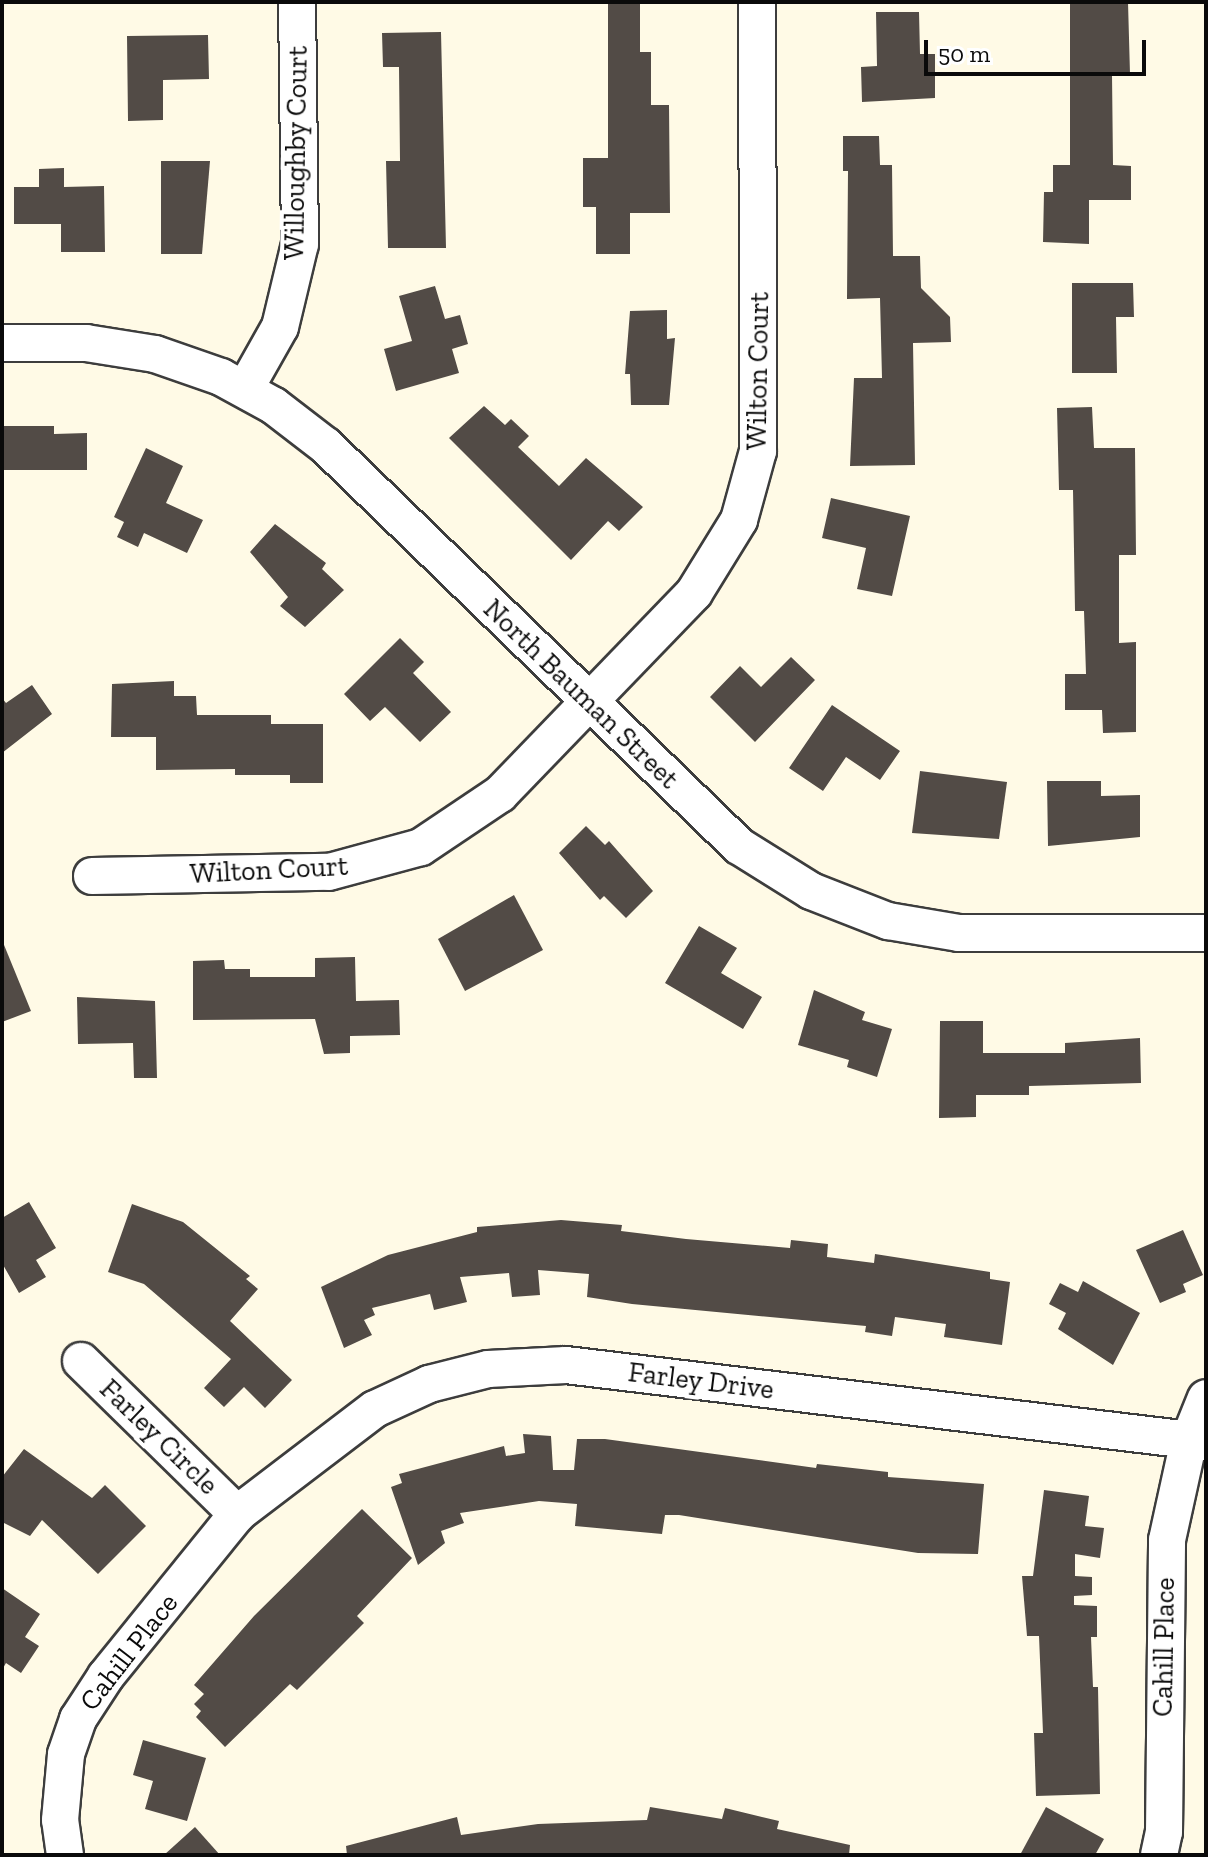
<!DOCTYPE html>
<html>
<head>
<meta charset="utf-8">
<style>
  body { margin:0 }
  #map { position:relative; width:1208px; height:1857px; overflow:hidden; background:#fffae6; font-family:"Zilla Slab",serif }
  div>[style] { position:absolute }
  .building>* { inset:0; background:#524b46 }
  .roads { filter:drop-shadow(2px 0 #3d3d3d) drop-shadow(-2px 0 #3d3d3d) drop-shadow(0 2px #3d3d3d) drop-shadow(0 -2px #3d3d3d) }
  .minor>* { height:36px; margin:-18px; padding:0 18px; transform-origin:18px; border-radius:18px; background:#fff }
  span { translate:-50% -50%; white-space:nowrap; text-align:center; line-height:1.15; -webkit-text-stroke:8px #fff; paint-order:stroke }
  .street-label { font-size:28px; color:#0a0a0a }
  .frame { position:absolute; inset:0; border:4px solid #0a0a0a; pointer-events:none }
  .scale { position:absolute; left:924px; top:40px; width:222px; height:36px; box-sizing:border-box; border:4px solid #0a0a0a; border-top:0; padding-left:10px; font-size:24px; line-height:28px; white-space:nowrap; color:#0a0a0a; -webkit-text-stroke:6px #fff; paint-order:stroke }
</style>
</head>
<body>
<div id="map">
  <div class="building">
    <div style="clip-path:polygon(608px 2px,640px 2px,640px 52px,651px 52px,651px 105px,669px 105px,670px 213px,630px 213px,630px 254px,596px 254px,596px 207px,583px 207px,583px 158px,608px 158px)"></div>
    <div style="clip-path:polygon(1070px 2px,1128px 2px,1130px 74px,1112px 74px,1113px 165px,1131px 166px,1131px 200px,1089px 200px,1089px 244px,1043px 242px,1044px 192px,1053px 192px,1053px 165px,1070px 165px)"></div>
    <div style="clip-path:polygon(876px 12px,919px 12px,920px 54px,935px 54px,935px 98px,862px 102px,861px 67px,877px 66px)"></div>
    <div style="clip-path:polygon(441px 32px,446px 248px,388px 248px,386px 161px,400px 161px,399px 67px,383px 67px,382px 33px)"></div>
    <div style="clip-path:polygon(208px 35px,209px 79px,163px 80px,163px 120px,128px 121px,127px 36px)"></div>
    <div style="clip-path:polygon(843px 136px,879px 136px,880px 165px,892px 165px,893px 256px,920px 256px,921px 288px,950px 317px,951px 342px,913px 343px,915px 465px,850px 466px,854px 378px,882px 378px,880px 298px,847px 299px,848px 171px,843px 171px)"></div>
    <div style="clip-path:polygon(161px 161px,210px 161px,202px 254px,161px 254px)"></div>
    <div style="clip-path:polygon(64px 168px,64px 187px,104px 186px,105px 252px,61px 252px,61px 224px,14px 224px,14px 187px,39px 187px,39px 169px)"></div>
    <div style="clip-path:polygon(1072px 283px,1133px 283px,1134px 317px,1116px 317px,1117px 373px,1072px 373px)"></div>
    <div style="clip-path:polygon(435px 286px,445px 319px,460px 315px,468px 344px,452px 349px,459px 373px,396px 391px,384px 349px,412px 341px,399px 296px)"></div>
    <div style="clip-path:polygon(667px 310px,667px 339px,675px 338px,669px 405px,631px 405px,630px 374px,625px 374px,630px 311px)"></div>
    <div style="clip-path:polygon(484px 406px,505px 425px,511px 419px,529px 436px,518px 447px,559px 486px,586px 458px,643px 507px,619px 531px,608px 521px,571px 560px,449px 438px)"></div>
    <div style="clip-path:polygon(1092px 407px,1094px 448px,1135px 448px,1136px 555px,1119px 555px,1119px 643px,1136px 642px,1136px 732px,1103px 733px,1102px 710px,1065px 710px,1065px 674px,1086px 674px,1084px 611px,1075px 611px,1073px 490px,1059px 490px,1057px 408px)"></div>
    <div style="clip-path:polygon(2px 426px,54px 426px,54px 434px,87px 433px,87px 470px,2px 470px)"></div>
    <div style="clip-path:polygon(146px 448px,183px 466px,166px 503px,203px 520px,187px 553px,144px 533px,138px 547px,117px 537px,124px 522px,114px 517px)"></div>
    <div style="clip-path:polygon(831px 498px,910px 516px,892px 596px,857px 589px,866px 548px,822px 538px)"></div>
    <div style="clip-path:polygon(275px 524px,326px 563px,322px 569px,344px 590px,305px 627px,280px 606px,288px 597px,250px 552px)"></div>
    <div style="clip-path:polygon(400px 638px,424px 662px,413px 673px,451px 712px,420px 742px,385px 707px,370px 721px,344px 694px)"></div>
    <div style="clip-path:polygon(791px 657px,815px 680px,755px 742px,710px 697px,740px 666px,761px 687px)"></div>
    <div style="clip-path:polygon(174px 681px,174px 696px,196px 696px,197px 715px,271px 715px,271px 724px,323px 724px,323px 783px,290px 783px,290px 775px,235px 775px,235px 769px,156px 770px,156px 737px,111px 737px,112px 684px)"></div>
    <div style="clip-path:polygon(32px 685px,52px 714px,2px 753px,2px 698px,6px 703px)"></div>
    <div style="clip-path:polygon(832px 705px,900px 751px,880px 780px,846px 757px,823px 791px,789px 768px)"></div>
    <div style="clip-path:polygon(920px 771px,1007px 782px,999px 839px,912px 833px)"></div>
    <div style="clip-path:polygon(1047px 781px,1101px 781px,1101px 796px,1140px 795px,1140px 837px,1048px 846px)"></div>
    <div style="clip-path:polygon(586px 826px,605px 845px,609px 841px,653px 891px,626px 918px,604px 896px,600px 900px,559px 853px)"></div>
    <div style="clip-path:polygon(514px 895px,543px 950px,465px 991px,438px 939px)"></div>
    <div style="clip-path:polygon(699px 926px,737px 948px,721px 973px,762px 997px,743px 1029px,665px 983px)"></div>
    <div style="clip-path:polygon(2px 940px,31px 1011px,2px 1022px)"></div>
    <div style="clip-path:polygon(355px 957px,356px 1001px,399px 1000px,400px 1035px,350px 1036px,350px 1053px,324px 1054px,315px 1019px,193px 1020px,193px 961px,224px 960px,225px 969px,250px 969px,250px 977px,315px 977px,315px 958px)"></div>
    <div style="clip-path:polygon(814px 990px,865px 1012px,862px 1020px,892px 1029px,877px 1077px,847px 1067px,849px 1060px,798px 1045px)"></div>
    <div style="clip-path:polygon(77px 997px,155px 1001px,157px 1078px,134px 1078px,133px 1043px,78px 1044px)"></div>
    <div style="clip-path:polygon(940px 1021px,983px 1021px,983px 1053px,1065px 1053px,1065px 1043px,1140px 1038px,1141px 1083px,1029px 1086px,1029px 1095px,976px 1095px,976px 1117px,939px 1118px)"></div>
    <div style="clip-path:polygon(29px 1202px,56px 1248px,36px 1260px,46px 1277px,19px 1293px,2px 1263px,2px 1218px)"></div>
    <div style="clip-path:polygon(132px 1204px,183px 1222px,250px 1276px,246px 1279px,258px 1289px,230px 1321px,292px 1380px,265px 1408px,244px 1387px,224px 1407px,204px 1388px,231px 1359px,144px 1284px,108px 1272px)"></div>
    <div style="clip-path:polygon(561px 1220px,622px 1225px,621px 1231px,686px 1239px,790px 1248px,791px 1240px,828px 1244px,827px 1257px,874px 1263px,875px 1254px,990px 1272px,990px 1279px,1010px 1282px,1002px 1345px,944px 1337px,946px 1324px,895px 1317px,892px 1336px,865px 1332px,866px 1326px,632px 1304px,587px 1297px,589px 1274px,538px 1270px,540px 1295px,512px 1297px,509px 1273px,460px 1277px,467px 1302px,434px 1310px,430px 1294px,372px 1308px,375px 1315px,364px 1320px,372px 1335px,344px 1348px,321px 1287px,388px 1255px,477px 1232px,477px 1227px)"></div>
    <div style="clip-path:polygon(1183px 1230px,1203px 1275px,1183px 1284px,1186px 1292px,1160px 1303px,1136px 1250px)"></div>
    <div style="clip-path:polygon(1083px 1281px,1140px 1313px,1113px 1365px,1058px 1329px,1066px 1313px,1049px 1304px,1060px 1283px,1078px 1292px)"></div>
    <div style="clip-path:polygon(523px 1434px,551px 1436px,553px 1470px,574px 1470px,577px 1439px,605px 1439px,816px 1468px,817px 1464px,888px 1472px,888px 1477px,984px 1484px,978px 1554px,918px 1553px,679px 1515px,665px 1515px,662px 1534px,575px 1526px,577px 1504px,539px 1501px,460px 1513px,464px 1523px,441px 1531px,445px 1543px,418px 1565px,391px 1487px,402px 1483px,399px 1474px,504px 1446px,506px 1456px,525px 1453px)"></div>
    <div style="clip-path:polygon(24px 1449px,92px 1498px,105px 1485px,146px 1526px,98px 1574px,42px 1520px,30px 1536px,2px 1522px,2px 1477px)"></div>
    <div style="clip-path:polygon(1044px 1490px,1089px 1496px,1085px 1526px,1104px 1528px,1100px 1558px,1075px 1554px,1075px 1576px,1092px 1577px,1092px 1595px,1074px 1596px,1074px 1605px,1097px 1606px,1097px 1637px,1091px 1637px,1093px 1687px,1098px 1687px,1100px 1794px,1036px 1796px,1034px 1733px,1043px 1733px,1039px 1636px,1027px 1636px,1022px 1576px,1033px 1576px)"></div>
    <div style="clip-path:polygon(362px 1509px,412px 1558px,357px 1616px,364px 1623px,297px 1690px,290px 1684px,225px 1747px,196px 1717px,201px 1711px,194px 1704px,204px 1694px,194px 1685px,254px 1616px)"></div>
    <div style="clip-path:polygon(2px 1588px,40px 1614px,25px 1637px,39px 1646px,21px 1673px,6px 1663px,2px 1670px)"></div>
    <div style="clip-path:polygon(143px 1740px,206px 1758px,187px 1821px,145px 1809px,153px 1781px,133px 1775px)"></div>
    <div style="clip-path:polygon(650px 1807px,722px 1819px,725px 1808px,779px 1821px,777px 1829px,850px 1845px,849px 1855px,347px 1855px,346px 1846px,457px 1817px,461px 1835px,538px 1824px,647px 1820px)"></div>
    <div style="clip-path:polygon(1046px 1807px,1104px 1839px,1095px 1855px,1020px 1855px)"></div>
    <div style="clip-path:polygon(195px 1827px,220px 1855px,164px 1855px)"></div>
  </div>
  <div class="roads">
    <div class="minor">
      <div style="left:2px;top:343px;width:84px"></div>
      <div style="left:86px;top:343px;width:70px;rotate:9.1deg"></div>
      <div style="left:155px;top:354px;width:70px;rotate:19.2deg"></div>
      <div style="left:221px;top:377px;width:60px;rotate:28.7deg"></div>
      <div style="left:274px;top:406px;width:66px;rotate:37.6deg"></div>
      <div style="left:326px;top:446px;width:575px;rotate:44.08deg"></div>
      <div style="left:739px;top:846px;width:85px;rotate:32deg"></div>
      <div style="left:811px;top:891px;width:83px;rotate:21.3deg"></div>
      <div style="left:888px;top:921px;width:72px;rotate:9.6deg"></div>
      <div style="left:959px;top:933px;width:247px"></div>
      <div style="left:245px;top:389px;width:71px;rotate:-60.6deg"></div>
      <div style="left:280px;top:327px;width:85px;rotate:-76.5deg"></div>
      <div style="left:300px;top:244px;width:242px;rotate:-90.7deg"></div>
      <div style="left:92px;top:876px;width:237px;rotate:-1deg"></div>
      <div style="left:329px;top:872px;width:95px;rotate:-15.2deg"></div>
      <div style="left:421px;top:847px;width:95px;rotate:-33.9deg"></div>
      <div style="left:500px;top:794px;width:279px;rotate:-46deg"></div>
      <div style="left:694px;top:593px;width:86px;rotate:-58.3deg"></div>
      <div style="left:739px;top:520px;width:72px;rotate:-74.6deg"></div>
      <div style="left:758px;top:451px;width:449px;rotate:-90.1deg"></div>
      <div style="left:81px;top:1361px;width:219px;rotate:44.4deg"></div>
      <div style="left:65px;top:1855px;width:35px;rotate:-98deg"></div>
      <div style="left:60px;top:1820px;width:66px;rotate:-84.8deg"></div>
      <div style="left:66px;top:1754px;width:37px;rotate:-71deg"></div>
      <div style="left:78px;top:1719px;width:51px;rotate:-56.9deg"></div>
      <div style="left:106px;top:1676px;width:208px;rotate:-51deg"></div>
      <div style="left:237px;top:1514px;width:173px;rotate:-37.3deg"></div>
      <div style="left:375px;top:1409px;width:60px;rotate:-24.8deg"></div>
      <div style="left:429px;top:1384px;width:61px;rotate:-14.3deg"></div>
      <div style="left:488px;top:1369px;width:78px;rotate:-2.9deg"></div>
      <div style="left:566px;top:1365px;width:645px;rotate:6.86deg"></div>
      <div style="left:1159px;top:1855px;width:24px;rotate:-78deg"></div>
      <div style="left:1164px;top:1832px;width:292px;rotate:-89.4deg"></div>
      <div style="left:1167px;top:1540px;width:102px;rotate:-77.6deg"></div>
      <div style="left:1189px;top:1440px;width:45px;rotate:-68deg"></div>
    </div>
  </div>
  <div class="street-label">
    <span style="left:296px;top:153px;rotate:-89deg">Willoughby Court</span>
    <span style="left:758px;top:371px;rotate:-89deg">Wilton Court</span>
    <span style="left:581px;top:694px;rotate:44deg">North Bauman Street</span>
    <span style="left:269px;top:870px;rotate:-3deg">Wilton Court</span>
    <span style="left:701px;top:1381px;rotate:7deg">Farley Drive</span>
    <span style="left:159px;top:1437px;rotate:44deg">Farley Circle</span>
    <span style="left:1164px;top:1647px;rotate:-89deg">Cahill Place</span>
    <span style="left:129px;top:1652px;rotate:-52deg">Cahill Place</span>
  </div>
  <div class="frame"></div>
  <div class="scale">50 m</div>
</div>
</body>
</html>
